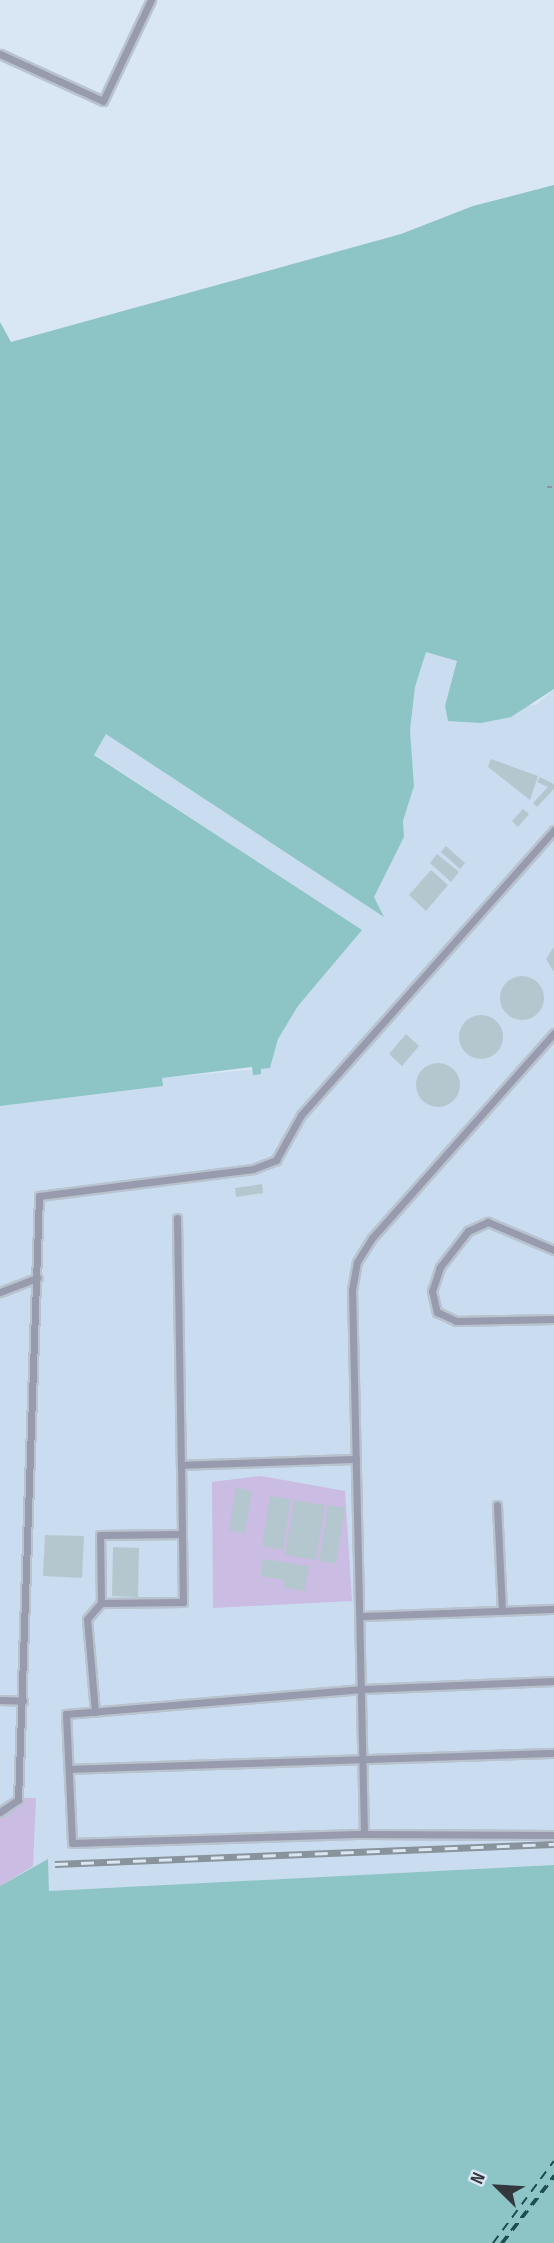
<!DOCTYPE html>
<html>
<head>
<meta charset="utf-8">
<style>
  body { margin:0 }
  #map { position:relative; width:554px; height:2243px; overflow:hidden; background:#d9e6f3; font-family:"Sofia Sans Condensed",sans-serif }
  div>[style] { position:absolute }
  .built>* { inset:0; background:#cadcef }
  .green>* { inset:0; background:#cabce2 }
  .water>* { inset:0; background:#8dc4c6 }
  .ferry>* { height:2px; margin-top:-1px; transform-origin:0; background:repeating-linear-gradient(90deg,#194b4d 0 9px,transparent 0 16px) }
  .building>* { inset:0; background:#b5c7ce }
  .round { border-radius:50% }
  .path>* { height:2.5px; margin-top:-1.25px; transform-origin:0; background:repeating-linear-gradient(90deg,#8c959f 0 5px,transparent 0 8.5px) }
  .roads { filter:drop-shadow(2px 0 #b8c3cf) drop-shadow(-2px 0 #b8c3cf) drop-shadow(0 2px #b8c3cf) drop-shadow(0 -2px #b8c3cf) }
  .service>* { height:7px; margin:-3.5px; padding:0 3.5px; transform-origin:3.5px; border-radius:3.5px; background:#979bad }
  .rail>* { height:7px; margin-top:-3.5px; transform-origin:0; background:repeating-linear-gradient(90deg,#d9e6f3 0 13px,#89939c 0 26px); box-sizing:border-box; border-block:2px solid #89939c }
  span { translate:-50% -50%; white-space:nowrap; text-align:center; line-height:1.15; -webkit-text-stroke:5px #d9e6f3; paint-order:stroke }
  .north { position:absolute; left:463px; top:2152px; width:70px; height:70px; -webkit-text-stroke:5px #d9e6f3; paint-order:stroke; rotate:294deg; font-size:19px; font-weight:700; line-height:28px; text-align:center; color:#33383d }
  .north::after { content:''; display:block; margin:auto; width:24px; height:32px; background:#33383d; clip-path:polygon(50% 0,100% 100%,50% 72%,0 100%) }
</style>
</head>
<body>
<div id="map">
  <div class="built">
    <div style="clip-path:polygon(426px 652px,458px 661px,445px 706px,536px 705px,554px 689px,554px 1865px,49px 1891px,48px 1859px,0 1886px,0 1106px,162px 1086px,161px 1078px,270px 1068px,278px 1039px,298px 1006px,361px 930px,94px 754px,107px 733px,383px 916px,373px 897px,404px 837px,403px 821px,414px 786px,410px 730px,415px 687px)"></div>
  </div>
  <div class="green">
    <div style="clip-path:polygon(261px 1476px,345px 1491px,352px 1601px,213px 1608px,212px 1482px)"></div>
    <div style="clip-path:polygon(24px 1798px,36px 1798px,33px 1866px,0 1886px,0 1819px)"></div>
  </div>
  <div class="water">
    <div style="clip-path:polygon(554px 185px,554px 689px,511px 717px,481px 723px,448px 721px,445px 706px,457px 661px,426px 652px,415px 687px,410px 730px,414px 786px,403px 821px,404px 837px,374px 897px,384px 917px,106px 734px,94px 755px,362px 930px,298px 1006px,278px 1039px,270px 1068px,261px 1069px,261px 1074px,253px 1075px,252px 1067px,162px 1078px,163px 1086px,0 1106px,0 322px,11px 342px,401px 234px,473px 206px)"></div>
    <div style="clip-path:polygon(48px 1859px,49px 1891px,554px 1865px,554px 2243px,0 2243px,0 1886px)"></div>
  </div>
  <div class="ferry">
    <div style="left:493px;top:2243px;width:102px;rotate:-53.4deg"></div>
    <div style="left:501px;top:2243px;width:86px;rotate:-52.1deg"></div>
    <div style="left:503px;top:2243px;width:83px;rotate:-51.9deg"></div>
  </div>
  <div class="building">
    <div style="clip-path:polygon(491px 759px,538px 776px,530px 800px,488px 767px)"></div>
    <div style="clip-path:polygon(540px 777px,554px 784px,554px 789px,537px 807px,533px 803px,548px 787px,537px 782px)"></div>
    <div style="clip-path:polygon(523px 809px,529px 814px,518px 827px,512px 821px)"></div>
    <div style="clip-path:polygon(446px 846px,465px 863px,460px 869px,441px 852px)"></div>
    <div style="clip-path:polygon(437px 854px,459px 872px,451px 882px,430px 863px)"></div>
    <div style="clip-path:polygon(431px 870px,448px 885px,426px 911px,409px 895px)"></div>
    <div style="clip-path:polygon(554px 947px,554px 972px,546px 959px)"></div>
    <div class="round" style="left:500px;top:976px;width:44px;height:44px"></div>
    <div class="round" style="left:459px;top:1015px;width:44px;height:44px"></div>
    <div style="clip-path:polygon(406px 1034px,419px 1046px,402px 1066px,389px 1054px)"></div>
    <div class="round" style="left:416px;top:1063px;width:44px;height:44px"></div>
    <div style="clip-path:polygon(262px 1184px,263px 1193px,236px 1197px,235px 1188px)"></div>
    <div style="clip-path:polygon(236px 1488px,252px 1491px,245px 1533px,229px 1531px)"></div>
    <div style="clip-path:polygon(270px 1496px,291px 1499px,283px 1550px,262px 1546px)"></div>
    <div style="clip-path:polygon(294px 1500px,325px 1505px,316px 1560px,285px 1555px)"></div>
    <div style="clip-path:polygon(328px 1505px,345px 1508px,336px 1563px,319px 1561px)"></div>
    <div style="clip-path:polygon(45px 1535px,84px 1536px,82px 1578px,43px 1576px)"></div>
    <div style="clip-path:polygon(113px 1547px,139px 1548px,138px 1597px,112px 1596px)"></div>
    <div style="clip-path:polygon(263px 1559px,309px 1566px,305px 1591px,283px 1587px,284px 1580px,260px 1576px)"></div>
  </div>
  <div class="path">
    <div style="left:547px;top:487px;width:7px"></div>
  </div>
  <div class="roads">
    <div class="service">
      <div style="left:0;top:54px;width:113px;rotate:24.5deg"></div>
      <div style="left:103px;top:101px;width:112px;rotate:-64.6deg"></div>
      <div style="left:177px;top:1218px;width:247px;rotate:89.1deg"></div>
      <div style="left:554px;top:1250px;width:72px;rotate:-157deg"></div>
      <div style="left:488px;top:1222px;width:22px;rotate:156deg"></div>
      <div style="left:468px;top:1231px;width:46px;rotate:127.9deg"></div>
      <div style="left:440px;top:1267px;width:25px;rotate:108deg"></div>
      <div style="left:432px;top:1291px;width:22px;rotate:77deg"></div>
      <div style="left:437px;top:1312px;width:21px;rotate:25deg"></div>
      <div style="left:456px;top:1321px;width:98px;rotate:-1.2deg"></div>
      <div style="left:0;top:1292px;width:40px;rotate:-21deg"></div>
      <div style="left:497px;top:1505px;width:106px;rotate:87.3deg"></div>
      <div style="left:182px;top:1534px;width:69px;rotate:-90.8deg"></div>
      <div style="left:181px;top:1465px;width:175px;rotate:-2deg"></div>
      <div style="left:361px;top:1616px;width:193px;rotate:-2.1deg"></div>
      <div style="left:554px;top:1681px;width:191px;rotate:177.6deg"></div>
      <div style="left:363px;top:1689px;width:298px;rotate:175.2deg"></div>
      <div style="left:66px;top:1714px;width:129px;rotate:87.3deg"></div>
      <div style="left:72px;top:1843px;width:292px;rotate:-1.8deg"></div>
      <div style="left:364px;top:1834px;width:190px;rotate:0.3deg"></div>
      <div style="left:0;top:1700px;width:23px;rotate:2deg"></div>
      <div style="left:95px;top:1712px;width:93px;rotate:-94.9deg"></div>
      <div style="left:87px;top:1619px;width:21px;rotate:-49deg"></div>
      <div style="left:101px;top:1603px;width:68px;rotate:-90.8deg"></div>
      <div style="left:100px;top:1535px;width:82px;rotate:-0.7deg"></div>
      <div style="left:182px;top:1534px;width:68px;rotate:89.2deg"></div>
      <div style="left:183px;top:1602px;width:82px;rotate:179.3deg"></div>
      <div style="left:70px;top:1769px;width:484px;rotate:-1.9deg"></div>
      <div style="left:0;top:1812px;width:22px;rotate:-34deg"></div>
      <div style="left:18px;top:1800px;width:604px;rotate:-88.01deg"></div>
      <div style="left:39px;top:1196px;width:216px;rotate:-7.2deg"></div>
      <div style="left:253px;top:1169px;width:25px;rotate:-21deg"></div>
      <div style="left:276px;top:1160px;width:51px;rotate:-60.9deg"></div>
      <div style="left:301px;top:1115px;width:381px;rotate:-48.4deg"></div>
      <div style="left:364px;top:1834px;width:544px;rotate:-91.26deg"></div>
      <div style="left:352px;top:1290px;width:28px;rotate:-80deg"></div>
      <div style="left:357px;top:1262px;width:28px;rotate:-58deg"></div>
      <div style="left:372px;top:1238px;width:274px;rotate:-48.4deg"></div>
    </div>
  </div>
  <div class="rail">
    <div style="left:55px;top:1864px;width:499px;rotate:-2.3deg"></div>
  </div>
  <div class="north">N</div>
</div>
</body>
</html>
